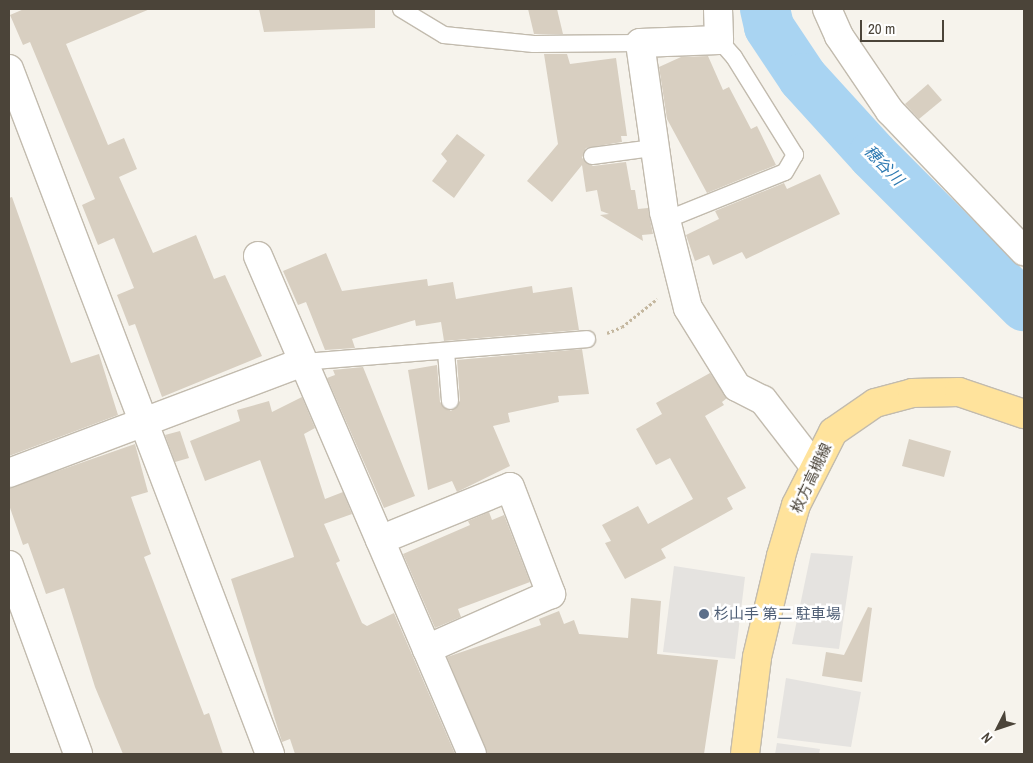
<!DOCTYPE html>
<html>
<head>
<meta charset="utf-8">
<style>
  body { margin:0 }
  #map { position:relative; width:1033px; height:763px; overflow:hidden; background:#f6f3ec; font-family:"Archivo Narrow","Noto Sans JP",sans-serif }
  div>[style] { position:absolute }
  .parking>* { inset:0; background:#e5e3e0 }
  .river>* { height:50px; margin:-25px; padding:0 25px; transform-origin:25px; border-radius:25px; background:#a9d4f2 }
  .building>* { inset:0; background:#d8cfc1 }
  .path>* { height:3px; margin-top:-1.5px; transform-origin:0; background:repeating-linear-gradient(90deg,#c4b79f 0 2.5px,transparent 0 5px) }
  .roads { filter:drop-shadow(1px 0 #c2bbae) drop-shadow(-1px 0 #c2bbae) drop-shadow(0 1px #c2bbae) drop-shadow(0 -1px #c2bbae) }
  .lane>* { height:16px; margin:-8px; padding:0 8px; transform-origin:8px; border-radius:8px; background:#fff }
  .street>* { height:28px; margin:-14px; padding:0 14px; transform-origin:14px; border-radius:14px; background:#fff }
  .primary>* { height:28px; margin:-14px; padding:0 14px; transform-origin:14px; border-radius:14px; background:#ffe39c }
  .dots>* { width:14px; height:14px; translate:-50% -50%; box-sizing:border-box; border:2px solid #fff; border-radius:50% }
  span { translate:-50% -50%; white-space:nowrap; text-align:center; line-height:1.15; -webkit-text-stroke:5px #fff; paint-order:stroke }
  .street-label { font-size:15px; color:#4b4439 }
  .service-label { font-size:15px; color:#4e5e75 }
  .left { translate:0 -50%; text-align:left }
  .water-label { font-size:16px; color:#2e7ab2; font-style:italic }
  .frame { position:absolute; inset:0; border:10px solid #4b4439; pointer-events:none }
  .north { position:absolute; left:973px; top:703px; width:50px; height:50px; -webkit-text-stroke:4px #fff; paint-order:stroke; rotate:229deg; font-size:14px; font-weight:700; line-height:20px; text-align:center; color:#4b4439 }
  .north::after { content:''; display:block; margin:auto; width:18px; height:22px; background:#4b4439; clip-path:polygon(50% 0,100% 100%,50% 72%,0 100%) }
  .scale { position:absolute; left:860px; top:20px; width:84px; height:22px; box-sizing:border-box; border:2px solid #4b4439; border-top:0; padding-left:6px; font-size:15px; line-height:18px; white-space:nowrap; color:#4b4439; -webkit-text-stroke:4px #fff; paint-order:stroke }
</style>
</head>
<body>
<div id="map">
  <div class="parking">
    <div style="clip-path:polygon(811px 553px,853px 556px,839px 649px,792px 644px)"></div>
    <div style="clip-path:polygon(674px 566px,745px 577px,735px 659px,663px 652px)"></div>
    <div style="clip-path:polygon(786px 678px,861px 692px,851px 747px,777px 738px)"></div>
    <div style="clip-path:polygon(777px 743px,820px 749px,819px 754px,775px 754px)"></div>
  </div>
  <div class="river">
    <div style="left:765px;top:9px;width:18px;rotate:77deg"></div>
    <div style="left:769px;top:27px;width:61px;rotate:56.3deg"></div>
    <div style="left:803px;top:78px;width:104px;rotate:47.7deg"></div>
    <div style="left:873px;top:155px;width:214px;rotate:45deg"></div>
  </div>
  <div class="building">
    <div style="clip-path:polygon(24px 9px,150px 9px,66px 44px,108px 145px,124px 138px,137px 169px,119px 177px,153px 253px,196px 235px,214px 279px,225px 275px,262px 356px,162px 397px,135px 324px,129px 326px,117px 295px,134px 288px,114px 238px,98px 245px,82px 205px,95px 199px,30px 42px,23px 45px,10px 15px)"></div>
    <div style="clip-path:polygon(259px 9px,375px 9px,375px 28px,264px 32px)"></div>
    <div style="clip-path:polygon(528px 9px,557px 9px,563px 34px,534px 34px)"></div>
    <div style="clip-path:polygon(544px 54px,567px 54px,570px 64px,616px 58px,627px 136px,621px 136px,622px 142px,586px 148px,582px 158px,593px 166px,626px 162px,631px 190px,635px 190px,638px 209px,648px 208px,653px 234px,642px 235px,643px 241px,600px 215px,609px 214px,601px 211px,597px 190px,586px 192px,582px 165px,552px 202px,527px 181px,558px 144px)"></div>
    <div style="clip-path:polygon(708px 56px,723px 90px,729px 87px,751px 129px,757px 126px,776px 165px,707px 193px,667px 119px,659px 67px,681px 57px)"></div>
    <div style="clip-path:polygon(928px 84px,942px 100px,919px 119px,905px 104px)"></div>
    <div style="clip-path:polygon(457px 134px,485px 155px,454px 198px,432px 181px,447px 161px,441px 154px)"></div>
    <div style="clip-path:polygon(820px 174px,840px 214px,746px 259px,742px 252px,713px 265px,709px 255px,695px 261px,686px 235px,719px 219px,715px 211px,784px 183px,787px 189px)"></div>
    <div style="clip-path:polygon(12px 197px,71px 363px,99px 354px,118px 415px,9px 456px,9px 198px)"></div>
    <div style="clip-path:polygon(326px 253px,342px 291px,427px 279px,428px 286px,453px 282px,456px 299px,532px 286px,533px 293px,572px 287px,579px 330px,444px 341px,441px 322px,416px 326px,415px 320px,352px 339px,355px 348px,325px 350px,306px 302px,298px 305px,283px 271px)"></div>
    <div style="clip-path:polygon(582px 349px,589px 394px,558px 396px,559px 402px,508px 413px,510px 422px,493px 426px,510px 466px,457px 492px,452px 481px,428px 490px,408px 370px,437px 365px,440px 402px,451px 411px,460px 401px,457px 360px)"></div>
    <div style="clip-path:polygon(363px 367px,415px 496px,384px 508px,327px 378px,335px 375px,333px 370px)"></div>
    <div style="clip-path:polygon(710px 373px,727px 398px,722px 402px,724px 405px,705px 416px,746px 488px,727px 498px,733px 509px,661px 549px,666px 558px,625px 579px,605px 543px,611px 541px,602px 525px,638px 506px,648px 524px,693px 499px,670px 458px,656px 465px,636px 429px,662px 414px,656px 403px)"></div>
    <div style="clip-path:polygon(302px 397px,315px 428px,304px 434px,325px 499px,343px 492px,352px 514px,324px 524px,340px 561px,336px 563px,362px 623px,367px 626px,394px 613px,455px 754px,295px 754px,290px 739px,282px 742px,231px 579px,294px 557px,293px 553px,260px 460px,205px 481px,190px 441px,240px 421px,237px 410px,269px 401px,272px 412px)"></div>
    <div style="clip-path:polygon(180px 431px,189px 458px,175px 462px,165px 435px)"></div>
    <div style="clip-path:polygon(909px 439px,951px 451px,944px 477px,902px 466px)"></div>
    <div style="clip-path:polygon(135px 444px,148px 492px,131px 497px,151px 554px,144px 557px,204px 715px,209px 713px,223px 754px,123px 754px,95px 687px,64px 588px,46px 594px,28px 543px,23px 545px,9px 505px,9px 488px)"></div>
    <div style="clip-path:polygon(489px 512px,492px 520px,504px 515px,530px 582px,458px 609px,461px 617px,435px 628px,403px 554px,470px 525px,468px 521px)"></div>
    <div style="clip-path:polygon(631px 598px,661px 601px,657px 654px,718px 660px,704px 754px,487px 754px,447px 657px,541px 625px,539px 619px,559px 611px,564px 624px,574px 620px,579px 634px,628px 638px)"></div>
    <div style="clip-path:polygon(868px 607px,872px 608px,862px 682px,822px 676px,826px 652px,844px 655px)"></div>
  </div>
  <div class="path">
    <div style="left:607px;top:333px;width:16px;rotate:-22deg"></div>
    <div style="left:622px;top:327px;width:45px;rotate:-38.7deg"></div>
  </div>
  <div class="roads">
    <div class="lane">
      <div style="left:401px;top:9px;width:50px;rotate:31.2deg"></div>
      <div style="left:444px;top:35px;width:90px;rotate:5.7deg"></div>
      <div style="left:534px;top:44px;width:106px;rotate:-0.5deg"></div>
      <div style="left:592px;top:156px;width:62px;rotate:-7.5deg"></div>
      <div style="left:666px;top:220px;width:128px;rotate:-22deg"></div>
      <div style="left:785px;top:172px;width:20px;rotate:-60deg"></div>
      <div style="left:795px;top:155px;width:115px;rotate:-121.9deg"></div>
      <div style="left:734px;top:57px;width:23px;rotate:-131deg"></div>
      <div style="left:446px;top:352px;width:49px;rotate:85.3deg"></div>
      <div style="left:303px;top:362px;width:285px;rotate:-4.6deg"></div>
    </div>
    <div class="street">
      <div style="left:718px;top:9px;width:31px;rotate:88deg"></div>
      <div style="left:719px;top:40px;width:79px;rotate:177.8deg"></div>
      <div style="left:640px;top:43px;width:171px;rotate:81.9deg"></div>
      <div style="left:664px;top:212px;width:99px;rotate:76deg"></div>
      <div style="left:688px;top:308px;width:93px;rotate:58.2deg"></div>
      <div style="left:737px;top:387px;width:29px;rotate:27deg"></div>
      <div style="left:763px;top:400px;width:83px;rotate:52.3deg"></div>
      <div style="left:827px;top:9px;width:30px;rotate:66deg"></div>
      <div style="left:839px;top:36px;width:91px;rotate:55.8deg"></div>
      <div style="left:890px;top:111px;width:194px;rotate:46.3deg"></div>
      <div style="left:9px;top:69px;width:733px;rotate:69.14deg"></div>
      <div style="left:258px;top:256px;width:542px;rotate:66.75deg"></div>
      <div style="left:9px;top:473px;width:314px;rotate:-20.7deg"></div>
      <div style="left:380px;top:540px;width:140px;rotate:-22.2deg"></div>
      <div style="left:510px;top:487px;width:115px;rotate:69deg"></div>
      <div style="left:551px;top:594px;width:136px;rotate:156.1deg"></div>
      <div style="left:9px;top:565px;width:201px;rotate:69.9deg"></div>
    </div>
    <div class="primary">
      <div style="left:745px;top:754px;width:98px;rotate:-82.9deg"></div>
      <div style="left:757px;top:657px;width:104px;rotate:-76.6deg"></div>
      <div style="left:781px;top:556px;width:53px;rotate:-73.6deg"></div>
      <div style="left:796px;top:505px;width:82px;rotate:-63.1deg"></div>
      <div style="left:833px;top:432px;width:51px;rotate:-34.6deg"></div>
      <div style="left:875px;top:403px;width:38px;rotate:-15deg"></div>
      <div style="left:912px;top:393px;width:47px;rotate:-1.2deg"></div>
      <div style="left:959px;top:392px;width:69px;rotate:18.7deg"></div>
    </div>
  </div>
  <div class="dots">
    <div style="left:704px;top:614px;background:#5c6f8a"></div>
  </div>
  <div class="street-label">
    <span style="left:811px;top:478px;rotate:-65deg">枚方高槻線</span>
  </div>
  <div class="service-label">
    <span class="left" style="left:714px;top:614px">杉山手 第二 駐車場</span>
  </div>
  <div class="water-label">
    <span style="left:884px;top:165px;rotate:46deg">穂谷川</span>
  </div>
  <div class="frame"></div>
  <div class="north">N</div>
  <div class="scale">20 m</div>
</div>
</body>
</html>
